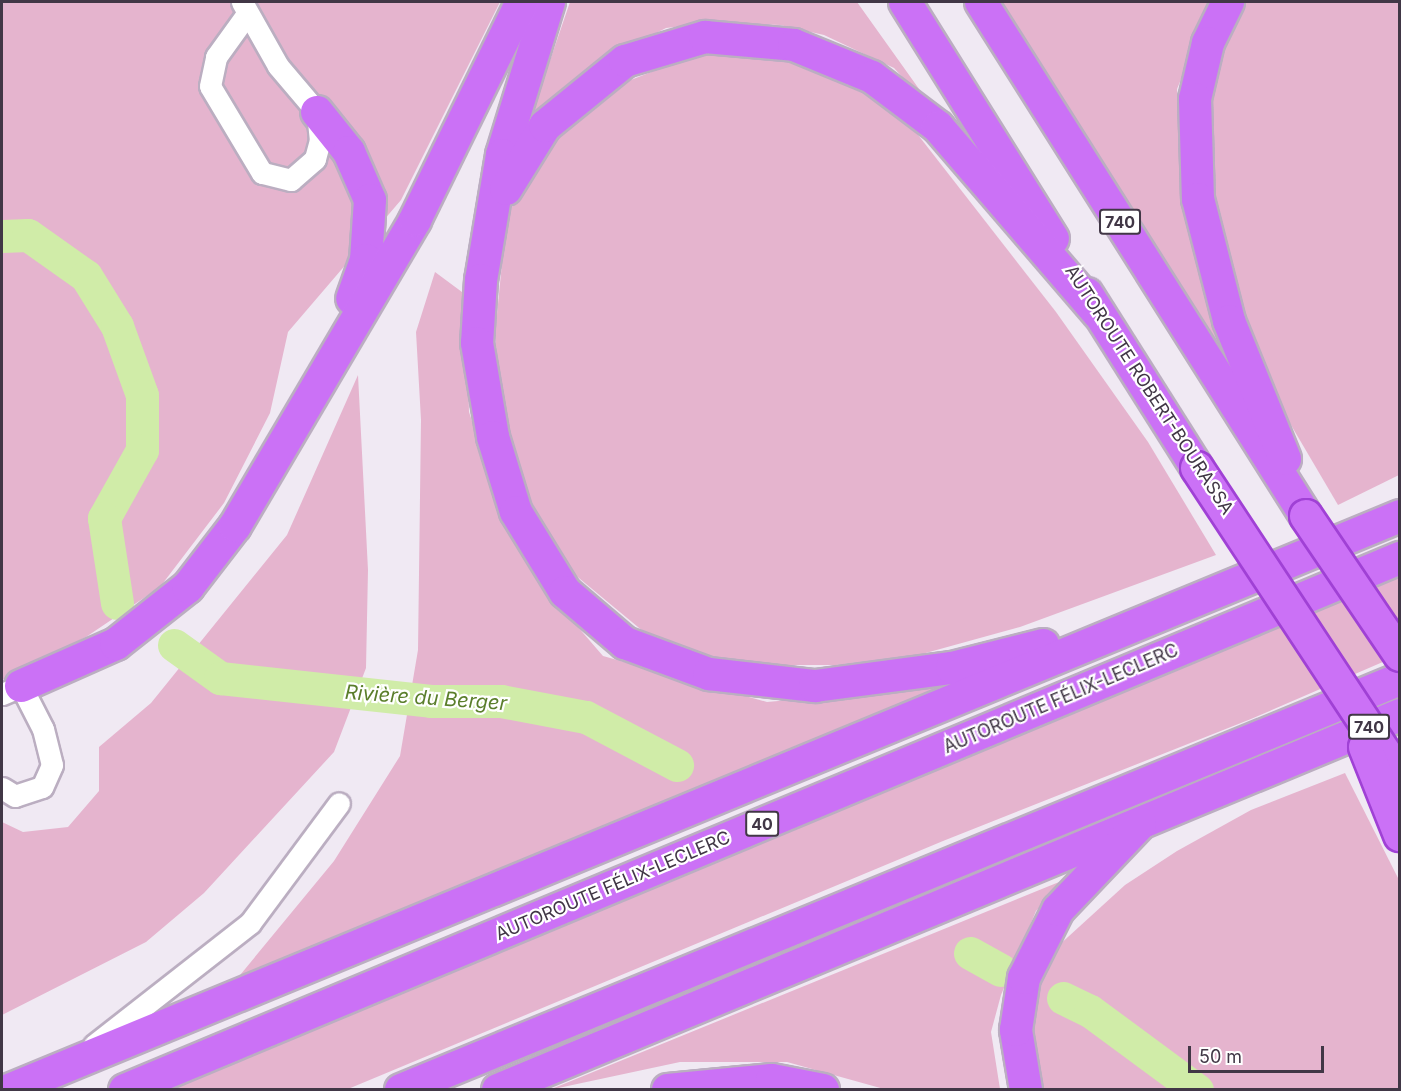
<!DOCTYPE html>
<html>
<head>
<meta charset="utf-8">
<style>
  body { margin:0 }
  #map { position:relative; width:1401px; height:1091px; overflow:hidden; background:#f0e9f3; font-family:Inter,sans-serif }
  div>[style] { position:absolute }
  .green>* { inset:0; background:#e5b4ce }
  .river>* { height:33px; margin:-16.5px; padding:0 16.5px; transform-origin:16.5px; border-radius:16.5px; background:#d0eca8 }
  .roads { filter:drop-shadow(2px 0 #bbaec1) drop-shadow(-2px 0 #bbaec1) drop-shadow(0 2px #bbaec1) drop-shadow(0 -2px #bbaec1) }
  .minor>* { height:21px; margin:-10.5px; padding:0 10.5px; transform-origin:10.5px; border-radius:10.5px; background:#fff }
  .highway>* { height:32px; margin:-16px; padding:0 16px; transform-origin:16px; border-radius:16px; background:#cb71f6 }
  .bridges { filter:drop-shadow(2px 0 #a041d5) drop-shadow(-2px 0 #a041d5) drop-shadow(0 2px #a041d5) drop-shadow(0 -2px #a041d5) }
  .highway-bridge>* { height:32px; margin:-16px; padding:0 16px; transform-origin:16px; border-radius:16px; background:#cb71f6 }
  span { translate:-50% -50%; white-space:nowrap; text-align:center; line-height:1.15; -webkit-text-stroke:4.5px #fff; paint-order:stroke }
  .shield-label span { padding:2px 4px; background:#fff; border:2px solid; border-radius:4px; -webkit-text-stroke-width:0 }
  .shield-label { font-size:16px; color:#413746; font-weight:700 }
  .street-label { font-size:18px; color:#413746 }
  .water-label { font-size:20px; color:#5a7e2b; font-style:italic }
  .frame { position:absolute; inset:0; border:3px solid #413746; pointer-events:none }
  .scale { position:absolute; left:1188px; top:1046px; width:136px; height:27px; box-sizing:border-box; border:3px solid #413746; border-top:0; padding-left:8px; font-size:18px; line-height:21px; white-space:nowrap; color:#413746; -webkit-text-stroke:4px #fff; paint-order:stroke }
</style>
</head>
<body>
<div id="map">
  <div class="green">
    <div style="clip-path:polygon(2px 2px,500px 2px,401px 200px,288px 332px,270px 413px,224px 503px,160px 587px,86px 637px,2px 680px)"></div>
    <div style="clip-path:polygon(570px 2px,857px 2px,939px 117px,894px 68px,824px 35px,780px 25px,717px 22px,666px 28px,605px 59px,530px 119px)"></div>
    <div style="clip-path:polygon(998px 2px,1213px 2px,1177px 89px,1183px 200px,1226px 362px)"></div>
    <div style="clip-path:polygon(1243px 2px,1399px 2px,1399px 475px,1338px 505px,1281px 408px,1227px 268px,1216px 210px,1206px 152px,1207px 88px)"></div>
    <div style="clip-path:polygon(744px 53px,788px 58px,836px 73px,881px 100px,915px 131px,1056px 312px,1148px 442px,1216px 555px,1020px 627px,922px 654px,836px 665px,766px 665px,706px 657px,650px 637px,568px 569px,545px 532px,521px 477px,500px 390px,495px 335px,506px 222px,525px 175px,590px 96px,692px 56px)"></div>
    <div style="clip-path:polygon(435px 272px,466px 295px,469px 412px,510px 536px,539px 582px,603px 656px,767px 702px,946px 686px,231px 986px,334px 861px,400px 756px,418px 650px,421px 420px,416px 332px)"></div>
    <div style="clip-path:polygon(358px 375px,368px 570px,366px 668px,334px 752px,204px 893px,146px 942px,2px 1015px,2px 822px,23px 832px,68px 827px,99px 791px,99px 747px,151px 703px,287px 535px)"></div>
    <div style="clip-path:polygon(1399px 575px,1399px 655px,1251px 719px,943px 841px,348px 1089px,162px 1090px)"></div>
    <div style="clip-path:polygon(1345px 773px,1399px 880px,1399px 1089px,1040px 1089px,1030px 1046px,1035px 980px,1057px 947px,1125px 885px,1177px 851px,1251px 810px)"></div>
    <div style="clip-path:polygon(1064px 880px,1036px 911px,1001px 995px,991px 1032px,1000px 1089px,884px 1089px,787px 1062px,680px 1062px,549px 1090px)"></div>
  </div>
  <div class="river">
    <div style="left:2px;top:236px;width:26px;rotate:-2deg"></div>
    <div style="left:28px;top:235px;width:71px;rotate:35.3deg"></div>
    <div style="left:86px;top:276px;width:59px;rotate:58.2deg"></div>
    <div style="left:117px;top:326px;width:73px;rotate:70.1deg"></div>
    <div style="left:142px;top:395px;width:55px;rotate:90deg"></div>
    <div style="left:142px;top:450px;width:78px;rotate:119.2deg"></div>
    <div style="left:104px;top:518px;width:86px;rotate:81.3deg"></div>
    <div style="left:174px;top:645px;width:57px;rotate:35.7deg"></div>
    <div style="left:220px;top:678px;width:212px;rotate:6.2deg"></div>
    <div style="left:431px;top:701px;width:70px"></div>
    <div style="left:501px;top:701px;width:86px;rotate:10.7deg"></div>
    <div style="left:586px;top:717px;width:103px;rotate:27.8deg"></div>
    <div style="left:970px;top:953px;width:35px;rotate:29deg"></div>
    <div style="left:1063px;top:998px;width:30px;rotate:26deg"></div>
    <div style="left:1090px;top:1011px;width:133px;rotate:36.4deg"></div>
  </div>
  <div class="roads">
    <div class="minor">
      <div style="left:242px;top:2px;width:73px;rotate:60.6deg"></div>
      <div style="left:278px;top:66px;width:60px;rotate:49.7deg"></div>
      <div style="left:317px;top:112px;width:28px;rotate:84deg"></div>
      <div style="left:320px;top:140px;width:20px;rotate:105deg"></div>
      <div style="left:315px;top:159px;width:32px;rotate:139deg"></div>
      <div style="left:291px;top:180px;width:30px;rotate:-166deg"></div>
      <div style="left:262px;top:173px;width:101px;rotate:-120.9deg"></div>
      <div style="left:210px;top:86px;width:30px;rotate:-78deg"></div>
      <div style="left:216px;top:57px;width:53px;rotate:-54.2deg"></div>
      <div style="left:2px;top:694px;width:21px;rotate:-23deg"></div>
      <div style="left:21px;top:686px;width:48px;rotate:62.9deg"></div>
      <div style="left:43px;top:729px;width:37px;rotate:76deg"></div>
      <div style="left:52px;top:765px;width:24px;rotate:114deg"></div>
      <div style="left:42px;top:787px;width:28px;rotate:162deg"></div>
      <div style="left:15px;top:796px;width:15px;rotate:-148deg"></div>
      <div style="left:94px;top:1045px;width:198px;rotate:-38deg"></div>
      <div style="left:250px;top:923px;width:149px;rotate:-53.4deg"></div>
    </div>
    <div class="highway">
      <div style="left:549px;top:2px;width:160px;rotate:107.1deg"></div>
      <div style="left:502px;top:155px;width:127px;rotate:99.5deg"></div>
      <div style="left:481px;top:280px;width:63px;rotate:93.6deg"></div>
      <div style="left:477px;top:343px;width:95px;rotate:80.3deg"></div>
      <div style="left:493px;top:437px;width:78px;rotate:73deg"></div>
      <div style="left:516px;top:512px;width:94px;rotate:58.5deg"></div>
      <div style="left:565px;top:592px;width:79px;rotate:40.4deg"></div>
      <div style="left:625px;top:643px;width:90px;rotate:20.3deg"></div>
      <div style="left:709px;top:674px;width:107px;rotate:6.5deg"></div>
      <div style="left:815px;top:686px;width:138px;rotate:-7.5deg"></div>
      <div style="left:952px;top:668px;width:94px;rotate:-14.2deg"></div>
      <div style="left:905px;top:2px;width:279px;rotate:58deg"></div>
      <div style="left:981px;top:2px;width:608px;rotate:57.7deg"></div>
      <div style="left:1228px;top:2px;width:46px;rotate:116deg"></div>
      <div style="left:1208px;top:43px;width:57px;rotate:103.1deg"></div>
      <div style="left:1195px;top:99px;width:100px;rotate:88.3deg"></div>
      <div style="left:1198px;top:199px;width:126px;rotate:75.7deg"></div>
      <div style="left:1229px;top:321px;width:149px;rotate:67.9deg"></div>
      <div style="left:317px;top:112px;width:51px;rotate:51.3deg"></div>
      <div style="left:349px;top:152px;width:52px;rotate:66.4deg"></div>
      <div style="left:370px;top:200px;width:60px;rotate:93.8deg"></div>
      <div style="left:366px;top:260px;width:41px;rotate:109.7deg"></div>
      <div style="left:506px;top:189px;width:74px;rotate:-58.2deg"></div>
      <div style="left:545px;top:126px;width:103px;rotate:-39.1deg"></div>
      <div style="left:625px;top:61px;width:84px;rotate:-16.7deg"></div>
      <div style="left:705px;top:37px;width:89px;rotate:5.1deg"></div>
      <div style="left:794px;top:45px;width:84px;rotate:22.3deg"></div>
      <div style="left:872px;top:77px;width:83px;rotate:37.1deg"></div>
      <div style="left:938px;top:127px;width:245px;rotate:49.3deg"></div>
      <div style="left:1087px;top:294px;width:206px;rotate:57.7deg"></div>
      <div style="left:21px;top:686px;width:104px;rotate:-23.9deg"></div>
      <div style="left:116px;top:644px;width:92px;rotate:-38.4deg"></div>
      <div style="left:188px;top:587px;width:77px;rotate:-52.4deg"></div>
      <div style="left:235px;top:526px;width:355px;rotate:-59.5deg"></div>
      <div style="left:415px;top:220px;width:243px;rotate:-63.9deg"></div>
      <div style="left:9px;top:1090px;width:1505px;rotate:-22.42deg"></div>
      <div style="left:125px;top:1090px;width:1382px;rotate:-22.65deg"></div>
      <div style="left:401px;top:1090px;width:1080px;rotate:-22.36deg"></div>
      <div style="left:498px;top:1090px;width:977px;rotate:-22.57deg"></div>
      <div style="left:668px;top:1090px;width:104px;rotate:-5.5deg"></div>
      <div style="left:772px;top:1080px;width:52px;rotate:11.1deg"></div>
      <div style="left:1026px;top:1090px;width:61px;rotate:-99.5deg"></div>
      <div style="left:1016px;top:1030px;width:53px;rotate:-81.3deg"></div>
      <div style="left:1024px;top:978px;width:76px;rotate:-63.4deg"></div>
      <div style="left:1058px;top:910px;width:119px;rotate:-46.4deg"></div>
    </div>
  </div>
  <div class="bridges">
    <div class="highway-bridge">
      <div style="left:1197px;top:468px;width:369px;rotate:56.6deg"></div>
      <div style="left:1306px;top:516px;width:168px;rotate:55.9deg"></div>
      <div style="left:1365px;top:747px;width:95px;rotate:68.3deg"></div>
    </div>
  </div>
  <div class="shield-label">
    <span style="left:1120px;top:222px">740</span>
    <span style="left:1369px;top:727px">740</span>
    <span style="left:762px;top:824px">40</span>
  </div>
  <div class="street-label">
    <span style="left:1149px;top:390px;rotate:57deg">AUTOROUTE ROBERT-BOURASSA</span>
    <span style="left:1061px;top:699px;rotate:-23deg">AUTOROUTE FÉLIX-LECLERC</span>
    <span style="left:613px;top:886px;rotate:-23deg">AUTOROUTE FÉLIX-LECLERC</span>
  </div>
  <div class="water-label">
    <span style="left:426px;top:698px;rotate:4deg">Rivière du Berger</span>
  </div>
  <div class="frame"></div>
  <div class="scale">50 m</div>
</div>
</body>
</html>
